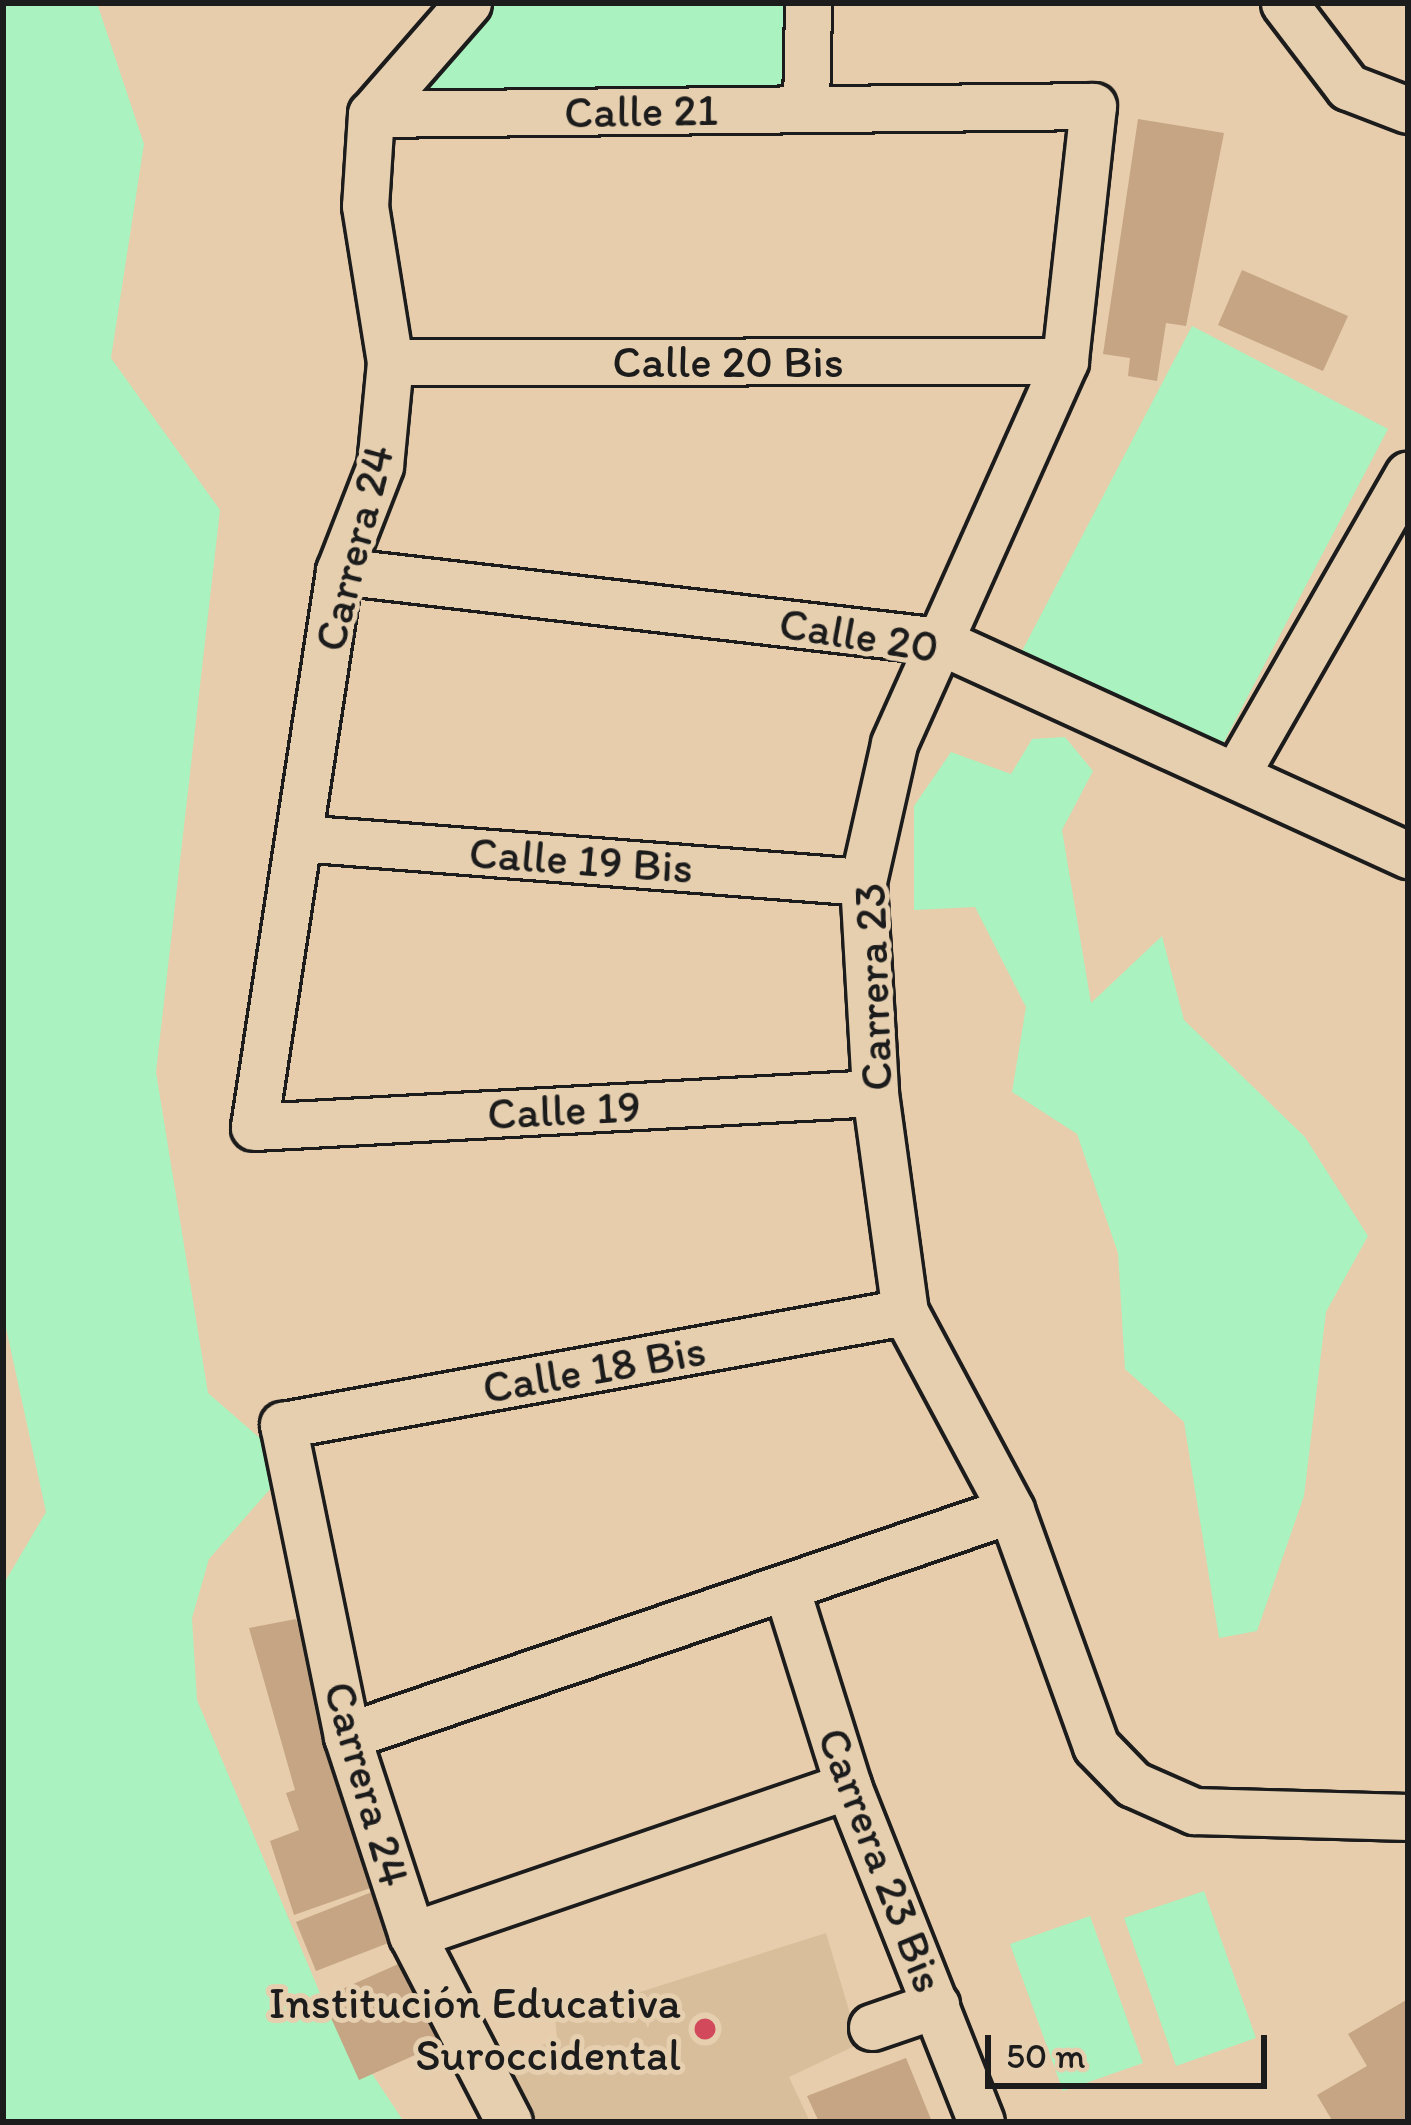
<!DOCTYPE html>
<html>
<head>
<meta charset="utf-8">
<style>
  body { margin:0 }
  #map { position:relative; width:1411px; height:2125px; overflow:hidden; background:#e7cdab; font-family:Itim,sans-serif }
  div>[style] { position:absolute }
  .built>* { inset:0; background:#d9be9c }
  .green>* { inset:0; background:#aaf2bf }
  .building>* { inset:0; background:#c5a583 }
  .roads { filter:drop-shadow(3px 0 #1c1c1c) drop-shadow(-3px 0 #1c1c1c) drop-shadow(0 3px #1c1c1c) drop-shadow(0 -3px #1c1c1c) }
  .minor>* { height:45px; margin:-22.5px; padding:0 22.5px; transform-origin:22.5px; border-radius:22.5px; background:#e6cfaf }
  .dots>* { width:33px; height:33px; translate:-50% -50%; box-sizing:border-box; border:6px solid #e6cfaf; border-radius:50% }
  span { translate:-50% -50%; white-space:nowrap; text-align:center; line-height:1.15; -webkit-text-stroke:10px #e6cfaf; paint-order:stroke }
  .street-label { font-size:45px; color:#1c1c1c }
  .poi-label { font-size:45px; color:#1c1c1c }
  .right { translate:-100% -50%; text-align:right }
  .frame { position:absolute; inset:0; border:6px solid #1c1c1c; pointer-events:none }
  .scale { position:absolute; left:985px; top:2035px; width:282px; height:54px; box-sizing:border-box; border:6px solid #1c1c1c; border-top:0; padding-left:15px; font-size:36px; line-height:42px; white-space:nowrap; color:#1c1c1c; -webkit-text-stroke:9px #e6cfaf; paint-order:stroke }
</style>
</head>
<body>
<div id="map">
  <div class="built">
    <div style="clip-path:polygon(826px 1933px,859px 2044px,789px 2077px,810px 2122px,509px 2122px,484px 2073px,557px 2038px,555px 2019px)"></div>
  </div>
  <div class="green">
    <div style="clip-path:polygon(3px 3px,97px 3px,144px 144px,111px 358px,220px 510px,156px 1072px,208px 1393px,291px 1465px,209px 1559px,192px 1618px,197px 1700px,322px 1998px,404px 2122px,3px 2122px,3px 1585px,46px 1512px,3px 1314px)"></div>
    <div style="clip-path:polygon(468px 3px,808px 3px,806px 109px,371px 114px)"></div>
    <div style="clip-path:polygon(1192px 326px,1388px 429px,1217px 755px,1022px 651px)"></div>
    <div style="clip-path:polygon(1065px 737px,1093px 771px,1062px 830px,1091px 1003px,1162px 936px,1184px 1020px,1305px 1137px,1368px 1236px,1326px 1312px,1304px 1496px,1257px 1631px,1219px 1638px,1184px 1422px,1125px 1369px,1118px 1253px,1077px 1134px,1012px 1092px,1026px 1007px,975px 907px,914px 910px,914px 806px,951px 752px,1011px 774px,1032px 739px)"></div>
    <div style="clip-path:polygon(1204px 1891px,1256px 2038px,1176px 2066px,1124px 1918px)"></div>
    <div style="clip-path:polygon(1090px 1916px,1143px 2063px,1063px 2091px,1010px 1944px)"></div>
  </div>
  <div class="building">
    <div style="clip-path:polygon(1138px 119px,1224px 133px,1186px 326px,1166px 323px,1157px 381px,1128px 376px,1130px 358px,1103px 354px)"></div>
    <div style="clip-path:polygon(1242px 270px,1348px 316px,1323px 371px,1218px 325px)"></div>
    <div style="clip-path:polygon(296px 1619px,376px 1886px,294px 1915px,270px 1841px,299px 1830px,286px 1793px,295px 1790px,249px 1628px)"></div>
    <div style="clip-path:polygon(377px 1890px,396px 1940px,316px 1971px,296px 1922px)"></div>
    <div style="clip-path:polygon(405px 1961px,442px 2043px,359px 2080px,322px 1998px)"></div>
    <div style="clip-path:polygon(1408px 1999px,1408px 2122px,1333px 2122px,1317px 2095px,1367px 2066px,1348px 2034px)"></div>
    <div style="clip-path:polygon(906px 2058px,932px 2122px,819px 2122px,807px 2096px)"></div>
  </div>
  <div class="roads">
    <div class="minor">
      <div style="left:468px;top:3px;width:147px;rotate:131.1deg"></div>
      <div style="left:371px;top:114px;width:92px;rotate:93.7deg"></div>
      <div style="left:365px;top:206px;width:158px;rotate:80.9deg"></div>
      <div style="left:390px;top:362px;width:104px;rotate:95.5deg"></div>
      <div style="left:380px;top:466px;width:113px;rotate:111.3deg"></div>
      <div style="left:339px;top:571px;width:562px;rotate:98.69deg"></div>
      <div style="left:254px;top:1127px;width:622px;rotate:-3.13deg"></div>
      <div style="left:1284px;top:3px;width:106px;rotate:52.7deg"></div>
      <div style="left:1348px;top:87px;width:64px;rotate:21deg"></div>
      <div style="left:806px;top:109px;width:106px;rotate:-88.9deg"></div>
      <div style="left:371px;top:114px;width:722px;rotate:-0.63deg"></div>
      <div style="left:1093px;top:106px;width:257px;rotate:96.3deg"></div>
      <div style="left:1065px;top:361px;width:419px;rotate:114.1deg"></div>
      <div style="left:894px;top:744px;width:141px;rotate:102.7deg"></div>
      <div style="left:863px;top:882px;width:211px;rotate:86.7deg"></div>
      <div style="left:875px;top:1093px;width:221px;rotate:82.2deg"></div>
      <div style="left:905px;top:1312px;width:225px;rotate:61.8deg"></div>
      <div style="left:1011px;top:1510px;width:251px;rotate:70.2deg"></div>
      <div style="left:1096px;top:1746px;width:53px;rotate:45.8deg"></div>
      <div style="left:1133px;top:1784px;width:67px;rotate:23.9deg"></div>
      <div style="left:1194px;top:1811px;width:214px;rotate:1.6deg"></div>
      <div style="left:390px;top:362px;width:675px;rotate:-0.08deg"></div>
      <div style="left:339px;top:571px;width:604px;rotate:6.65deg"></div>
      <div style="left:939px;top:641px;width:516px;rotate:24.53deg"></div>
      <div style="left:1237px;top:773px;width:344px;rotate:-60.2deg"></div>
      <div style="left:299px;top:838px;width:566px;rotate:4.46deg"></div>
      <div style="left:788px;top:1594px;width:201px;rotate:72.6deg"></div>
      <div style="left:848px;top:1786px;width:361px;rotate:68.4deg"></div>
      <div style="left:347px;top:1736px;width:701px;rotate:-18.8deg"></div>
      <div style="left:412px;top:1935px;width:461px;rotate:-18.9deg"></div>
      <div style="left:872px;top:2027px;width:68px;rotate:-19deg"></div>
      <div style="left:509px;top:2122px;width:211px;rotate:-117.4deg"></div>
      <div style="left:412px;top:1935px;width:209px;rotate:-108.1deg"></div>
      <div style="left:347px;top:1736px;width:318px;rotate:-101.6deg"></div>
      <div style="left:283px;top:1425px;width:632px;rotate:-10.3deg"></div>
    </div>
  </div>
  <div class="dots">
    <div style="left:705px;top:2029px;background:#d1495b"></div>
  </div>
  <div class="street-label">
    <span style="left:641px;top:111px;rotate:-1deg">Calle 21</span>
    <span style="left:728px;top:362px">Calle 20 Bis</span>
    <span style="left:354px;top:548px;rotate:-76deg">Carrera 24</span>
    <span style="left:859px;top:635px;rotate:9deg">Calle 20</span>
    <span style="left:581px;top:860px;rotate:4deg">Calle 19 Bis</span>
    <span style="left:873px;top:987px;rotate:-92deg">Carrera 23</span>
    <span style="left:564px;top:1110px;rotate:-3deg">Calle 19</span>
    <span style="left:594px;top:1369px;rotate:-10deg">Calle 18 Bis</span>
    <span style="left:367px;top:1784px;rotate:74deg">Carrera 24</span>
    <span style="left:881px;top:1860px;rotate:69deg">Carrera 23 Bis</span>
  </div>
  <div class="poi-label">
    <span class="right" style="left:681px;top:2029px">Institución Educativa<br>Suroccidental</span>
  </div>
  <div class="frame"></div>
  <div class="scale">50 m</div>
</div>
</body>
</html>
